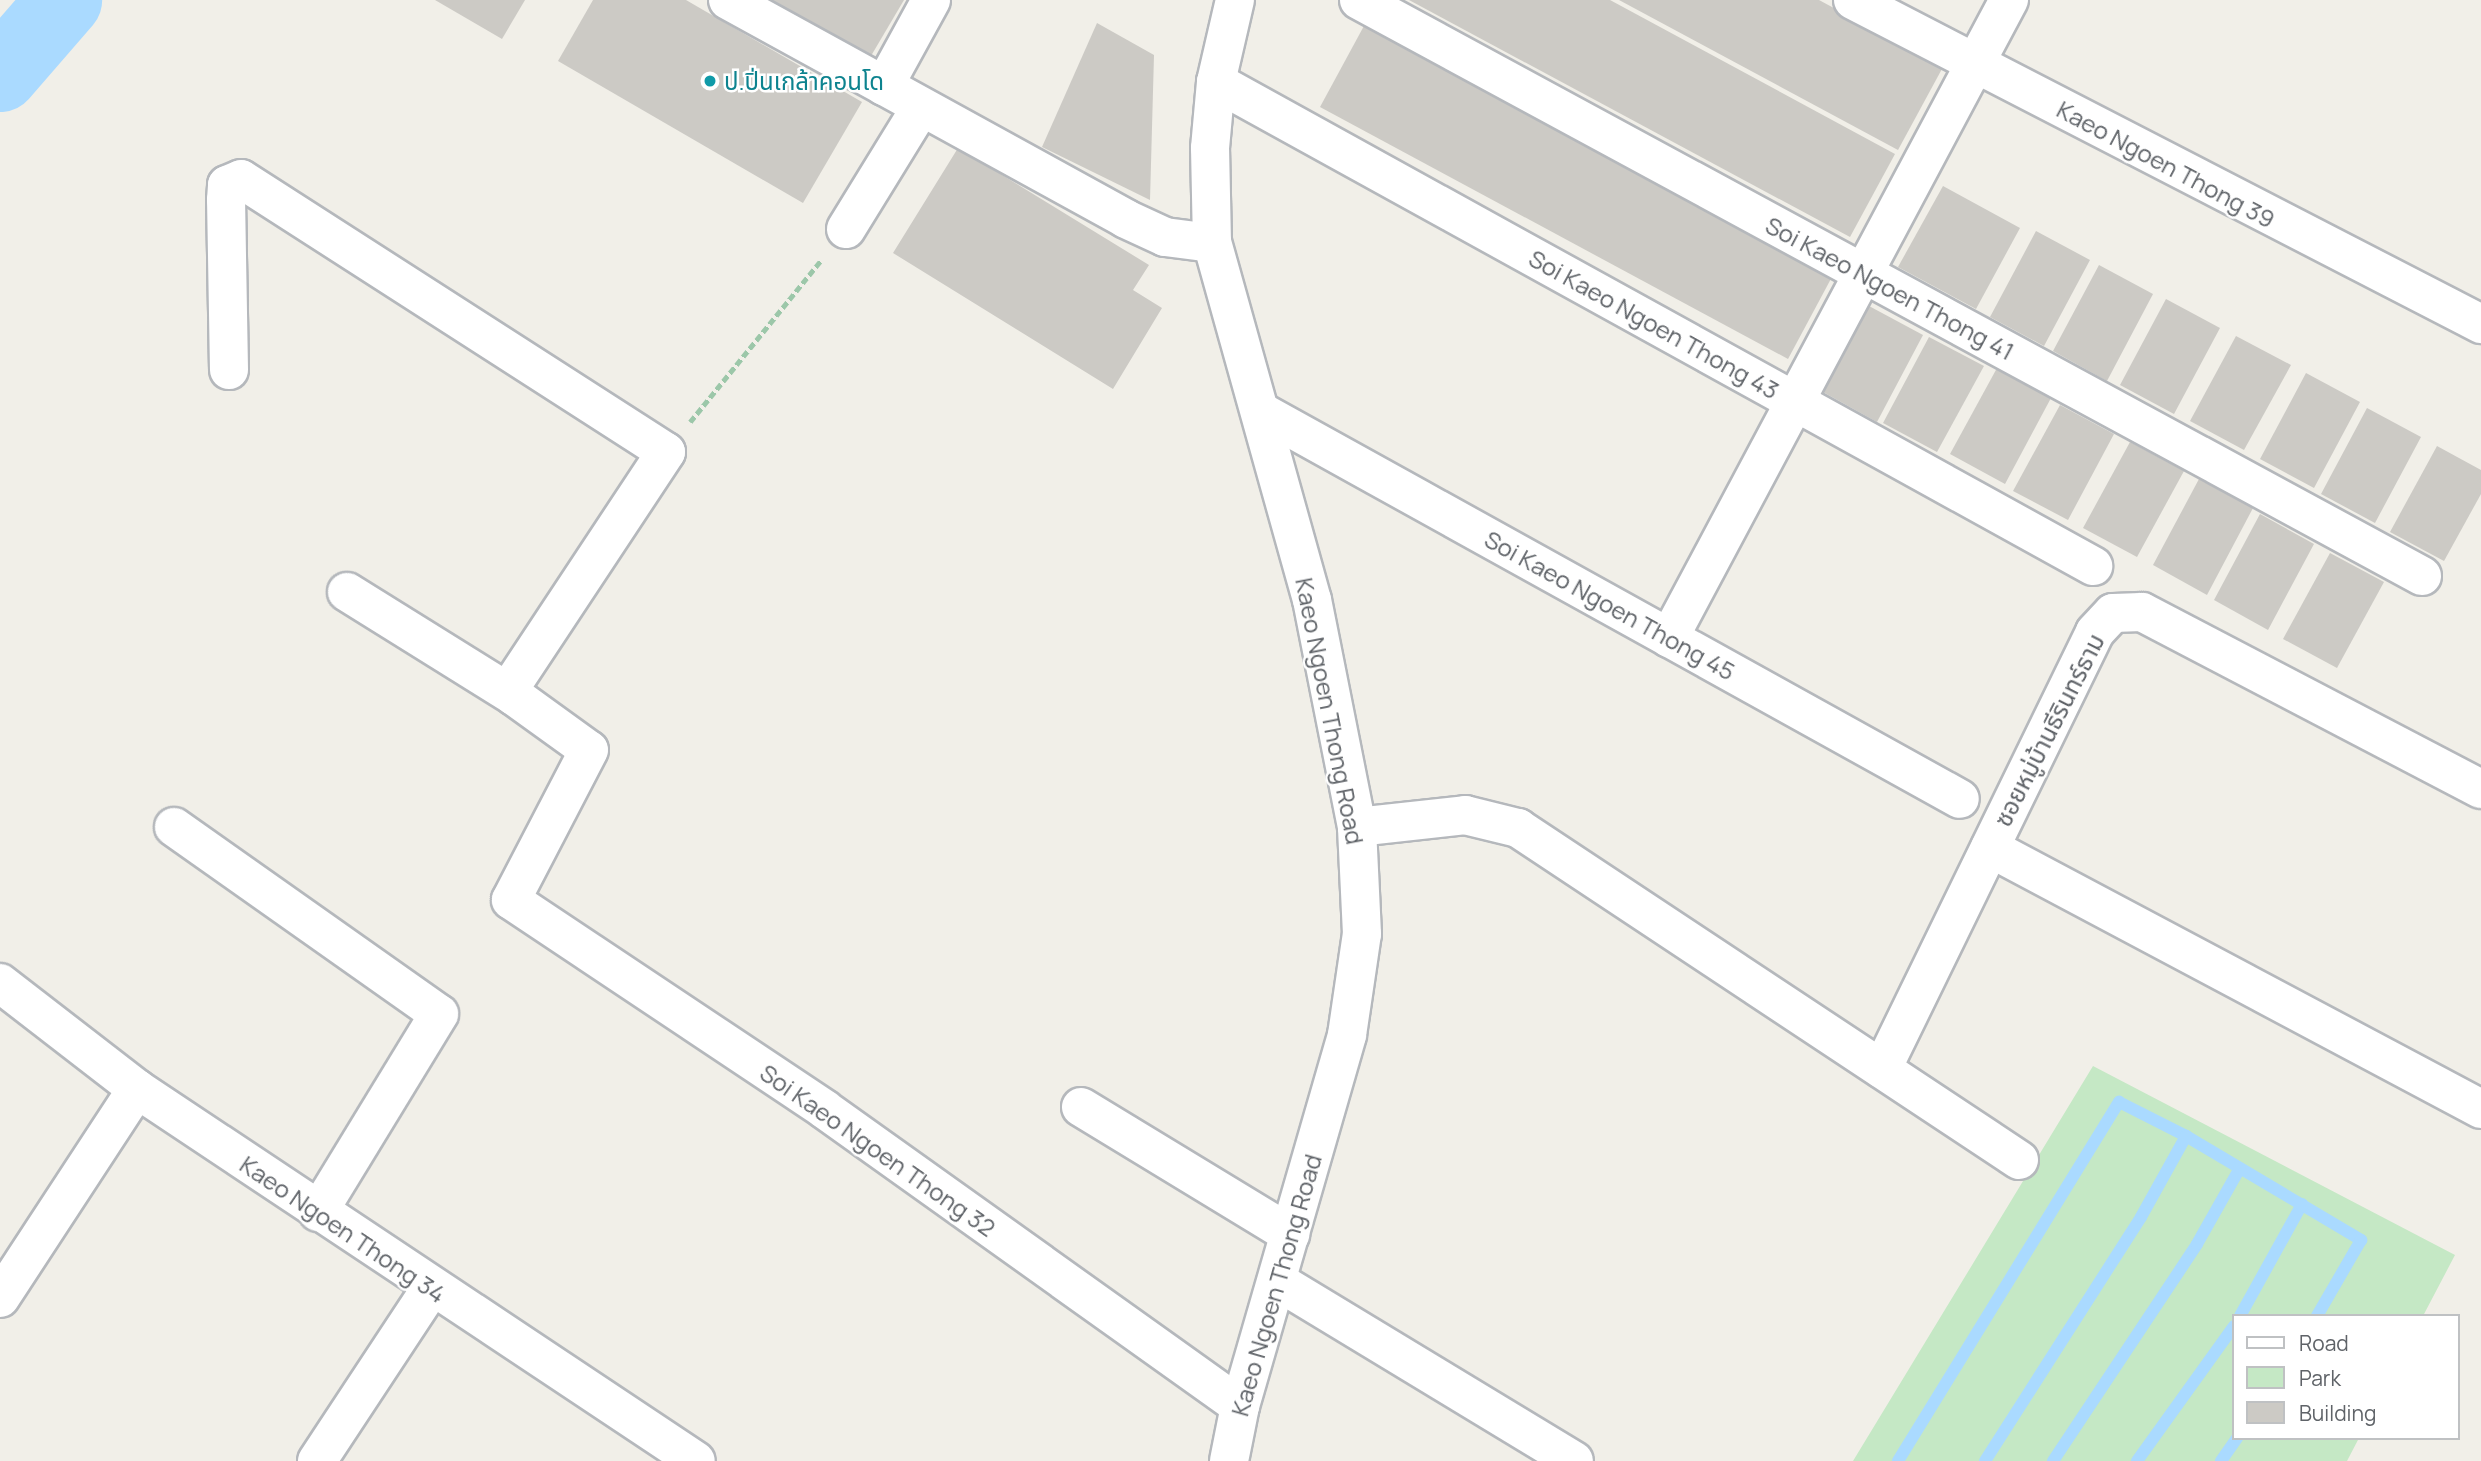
<!DOCTYPE html>
<html>
<head>
<meta charset="utf-8">
<style>
  body { margin:0 }
  #map { position:relative; width:2481px; height:1461px; overflow:hidden; background:#f1efe8; font-family:Manrope,"Noto Sans Thai",sans-serif }
  div>[style] { position:absolute }
  .green>* { inset:0; background:#c5e8c5 }
  .stream>* { height:12px; margin:-6px; padding:0 6px; transform-origin:6px; border-radius:6px; background:#aadaff }
  .river>* { height:75px; margin:-37.5px; padding:0 37.5px; transform-origin:37.5px; border-radius:37.5px; background:#aadaff }
  .building>* { inset:0; background:#cccac5 }
  .path>* { height:4.5px; margin-top:-2.25px; transform-origin:0; background:repeating-linear-gradient(90deg,#9cc7a9 0 7px,transparent 0 10.5px) }
  .roads { filter:drop-shadow(2px 0 #b5b8bc) drop-shadow(-2px 0 #b5b8bc) drop-shadow(0 2px #b5b8bc) drop-shadow(0 -2px #b5b8bc) }
  .minor>* { height:38px; margin:-19px; padding:0 19px; transform-origin:19px; border-radius:19px; background:#fff }
  .dots>* { width:19px; height:19px; translate:-50% -50%; box-sizing:border-box; border:4px solid #fff; border-radius:50% }
  span { translate:-50% -50%; white-space:nowrap; text-align:center; line-height:1.15; -webkit-text-stroke:5px #fff; paint-order:stroke }
  .culture-label { font-size:24px; color:#0d838f }
  .left { translate:0 -50%; text-align:left }
  .street-label { font-size:24px; color:#5f6368 }
  .legend { position:absolute; left:2232px; top:1314px; width:228px; height:126px; box-sizing:border-box; background:#fff; border:2px solid #bfc1c3; margin:0; padding:9px 12px; list-style:none; font-size:21px; color:#5f6368 }
  .legend li { display:flex; align-items:center; gap:14px; height:35px }
  .legend b { width:35px; border:2px solid #bfc1c3 }
</style>
</head>
<body>
<div id="map">
  <div class="green">
    <div style="clip-path:polygon(2093px 1066px,2455px 1255px,2423px 1316px,2234px 1316px,2234px 1438px,2359px 1438px,2347px 1461px,1853px 1461px)"></div>
  </div>
  <div class="stream">
    <div style="left:2240px;top:1316px;width:128px;rotate:-61deg"></div>
    <div style="left:1898px;top:1461px;width:422px;rotate:-58.4deg"></div>
    <div style="left:2119px;top:1102px;width:75px;rotate:26.9deg"></div>
    <div style="left:2186px;top:1136px;width:204px;rotate:30.7deg"></div>
    <div style="left:2361px;top:1240px;width:88px;rotate:120.1deg"></div>
    <div style="left:1985px;top:1461px;width:290px;rotate:-57.4deg"></div>
    <div style="left:2141px;top:1217px;width:93px;rotate:-60.9deg"></div>
    <div style="left:2053px;top:1461px;width:260px;rotate:-56.4deg"></div>
    <div style="left:2197px;top:1244px;width:87px;rotate:-60.5deg"></div>
    <div style="left:2137px;top:1461px;width:166px;rotate:-54.3deg"></div>
    <div style="left:2221px;top:1461px;width:28px;rotate:-55deg"></div>
  </div>
  <div class="river">
    <div style="left:0;top:74px;width:98px;rotate:-49.1deg"></div>
  </div>
  <div class="building">
    <div style="clip-path:polygon(435px 0,525px 0,502px 39px)"></div>
    <div style="clip-path:polygon(593px 0,686px 0,862px 102px,803px 203px,558px 61px)"></div>
    <div style="clip-path:polygon(763px 0,904px 0,868px 61px)"></div>
    <div style="clip-path:polygon(1409px 0,1610px 0,1895px 154px,1850px 237px)"></div>
    <div style="clip-path:polygon(1619px 0,1819px 0,1943px 67px,1898px 150px)"></div>
    <div style="clip-path:polygon(1097px 23px,1154px 55px,1150px 200px,1042px 147px)"></div>
    <div style="clip-path:polygon(1365px 24px,1833px 275px,1788px 359px,1320px 107px)"></div>
    <div style="clip-path:polygon(958px 148px,1149px 265px,1133px 290px,1162px 308px,1113px 389px,893px 253px)"></div>
    <div style="clip-path:polygon(1943px 186px,2020px 228px,1976px 309px,1898px 267px)"></div>
    <div style="clip-path:polygon(2036px 231px,2090px 260px,2044px 346px,1990px 317px)"></div>
    <div style="clip-path:polygon(2099px 265px,2153px 294px,2107px 381px,2053px 351px)"></div>
    <div style="clip-path:polygon(2166px 299px,2220px 328px,2174px 414px,2120px 385px)"></div>
    <div style="clip-path:polygon(1869px 306px,1923px 335px,1877px 422px,1823px 392px)"></div>
    <div style="clip-path:polygon(2236px 336px,2291px 365px,2244px 450px,2190px 421px)"></div>
    <div style="clip-path:polygon(1929px 337px,1984px 366px,1937px 452px,1883px 423px)"></div>
    <div style="clip-path:polygon(1997px 368px,2051px 398px,2005px 484px,1950px 454px)"></div>
    <div style="clip-path:polygon(2306px 373px,2360px 402px,2314px 488px,2260px 459px)"></div>
    <div style="clip-path:polygon(2060px 405px,2114px 434px,2068px 520px,2013px 491px)"></div>
    <div style="clip-path:polygon(2367px 408px,2421px 437px,2375px 523px,2321px 494px)"></div>
    <div style="clip-path:polygon(2130px 442px,2184px 471px,2137px 557px,2083px 528px)"></div>
    <div style="clip-path:polygon(2437px 446px,2481px 470px,2481px 494px,2444px 561px,2390px 532px)"></div>
    <div style="clip-path:polygon(2199px 479px,2253px 508px,2207px 595px,2153px 565px)"></div>
    <div style="clip-path:polygon(2260px 514px,2314px 544px,2268px 630px,2214px 600px)"></div>
    <div style="clip-path:polygon(2330px 553px,2384px 582px,2337px 668px,2283px 639px)"></div>
  </div>
  <div class="path">
    <div style="left:690px;top:422px;width:208px;rotate:-51deg"></div>
  </div>
  <div class="roads">
    <div class="minor">
      <div style="left:728px;top:0;width:454px;rotate:28.8deg"></div>
      <div style="left:1126px;top:219px;width:43px;rotate:24.8deg"></div>
      <div style="left:1165px;top:237px;width:47px;rotate:7.3deg"></div>
      <div style="left:1359px;top:0;width:1209px;rotate:28.45deg"></div>
      <div style="left:1853px;top:0;width:707px;rotate:27.29deg"></div>
      <div style="left:1216px;top:82px;width:1002px;rotate:28.89deg"></div>
      <div style="left:884px;top:86px;width:98px;rotate:-61.3deg"></div>
      <div style="left:846px;top:229px;width:143px;rotate:-58.4deg"></div>
      <div style="left:229px;top:370px;width:170px;rotate:-91deg"></div>
      <div style="left:226px;top:200px;width:15px;rotate:-86deg"></div>
      <div style="left:227px;top:185px;width:15px;rotate:-23deg"></div>
      <div style="left:241px;top:179px;width:505px;rotate:32.71deg"></div>
      <div style="left:666px;top:452px;width:276px;rotate:123.5deg"></div>
      <div style="left:514px;top:682px;width:14px;rotate:90deg"></div>
      <div style="left:1260px;top:411px;width:800px;rotate:29deg"></div>
      <div style="left:347px;top:592px;width:197px;rotate:31.9deg"></div>
      <div style="left:514px;top:696px;width:92px;rotate:35.8deg"></div>
      <div style="left:589px;top:750px;width:169px;rotate:117.5deg"></div>
      <div style="left:511px;top:900px;width:376px;rotate:33.7deg"></div>
      <div style="left:824px;top:1109px;width:511px;rotate:35.52deg"></div>
      <div style="left:1669px;top:638px;width:723px;rotate:-61.95deg"></div>
      <div style="left:174px;top:827px;width:324px;rotate:35.2deg"></div>
      <div style="left:439px;top:1014px;width:232px;rotate:121.4deg"></div>
      <div style="left:1357px;top:827px;width:109px;rotate:-6.3deg"></div>
      <div style="left:1465px;top:815px;width:55px;rotate:13.8deg"></div>
      <div style="left:1518px;top:828px;width:601px;rotate:33.53deg"></div>
      <div style="left:1990px;top:848px;width:556px;rotate:27.99deg"></div>
      <div style="left:0;top:983px;width:173px;rotate:37.7deg"></div>
      <div style="left:137px;top:1089px;width:671px;rotate:33.64deg"></div>
      <div style="left:1882px;top:1069px;width:486px;rotate:-64deg"></div>
      <div style="left:2095px;top:632px;width:26px;rotate:-47deg"></div>
      <div style="left:2113px;top:613px;width:29px;rotate:-2deg"></div>
      <div style="left:2142px;top:612px;width:382px;rotate:27.6deg"></div>
      <div style="left:1081px;top:1107px;width:245px;rotate:31.3deg"></div>
      <div style="left:1277px;top:1281px;width:347px;rotate:31.2deg"></div>
      <div style="left:0;top:1298px;width:250px;rotate:-56.8deg"></div>
      <div style="left:317px;top:1461px;width:207px;rotate:-56.6deg"></div>
      <div style="left:1229px;top:1461px;width:56px;rotate:-78.7deg"></div>
      <div style="left:1240px;top:1406px;width:386px;rotate:-73.9deg"></div>
      <div style="left:1347px;top:1035px;width:102px;rotate:-81.6deg"></div>
      <div style="left:1362px;top:934px;width:107px;rotate:-92.7deg"></div>
      <div style="left:1357px;top:827px;width:231px;rotate:-101.2deg"></div>
      <div style="left:1312px;top:600px;width:371px;rotate:-105.6deg"></div>
      <div style="left:1212px;top:243px;width:95px;rotate:-91.2deg"></div>
      <div style="left:1210px;top:148px;width:66px;rotate:-84.8deg"></div>
      <div style="left:1216px;top:82px;width:84px;rotate:-77deg"></div>
    </div>
  </div>
  <div class="dots">
    <div style="left:710px;top:81px;background:#0f9aa8"></div>
  </div>
  <div class="culture-label">
    <span class="left" style="left:724px;top:81px">ป.ปิ่นเกล้าคอนโด</span>
  </div>
  <div class="street-label">
    <span style="left:2166px;top:164px;rotate:28deg">Kaeo Ngoen Thong 39</span>
    <span style="left:1890px;top:288px;rotate:28deg">Soi Kaeo Ngoen Thong 41</span>
    <span style="left:1654px;top:324px;rotate:29deg">Soi Kaeo Ngoen Thong 43</span>
    <span style="left:1610px;top:605px;rotate:29deg">Soi Kaeo Ngoen Thong 45</span>
    <span style="left:1330px;top:711px;rotate:79deg">Kaeo Ngoen Thong Road</span>
    <span style="left:2049px;top:730px;rotate:-63deg">ซอยหมู่บ้านธีรินทร์ธาม</span>
    <span style="left:878px;top:1150px;rotate:35deg">Soi Kaeo Ngoen Thong 32</span>
    <span style="left:343px;top:1229px;rotate:34deg">Kaeo Ngoen Thong 34</span>
    <span style="left:1276px;top:1285px;rotate:-74deg">Kaeo Ngoen Thong Road</span>
  </div>
  <ul class="legend">
  <li><b style="height:9px;background:#fff"></b>Road</li>
  <li><b style="height:19px;background:#c5e8c5"></b>Park</li>
  <li><b style="height:19px;background:#cccac5"></b>Building</li>
  </ul>
</div>
</body>
</html>
